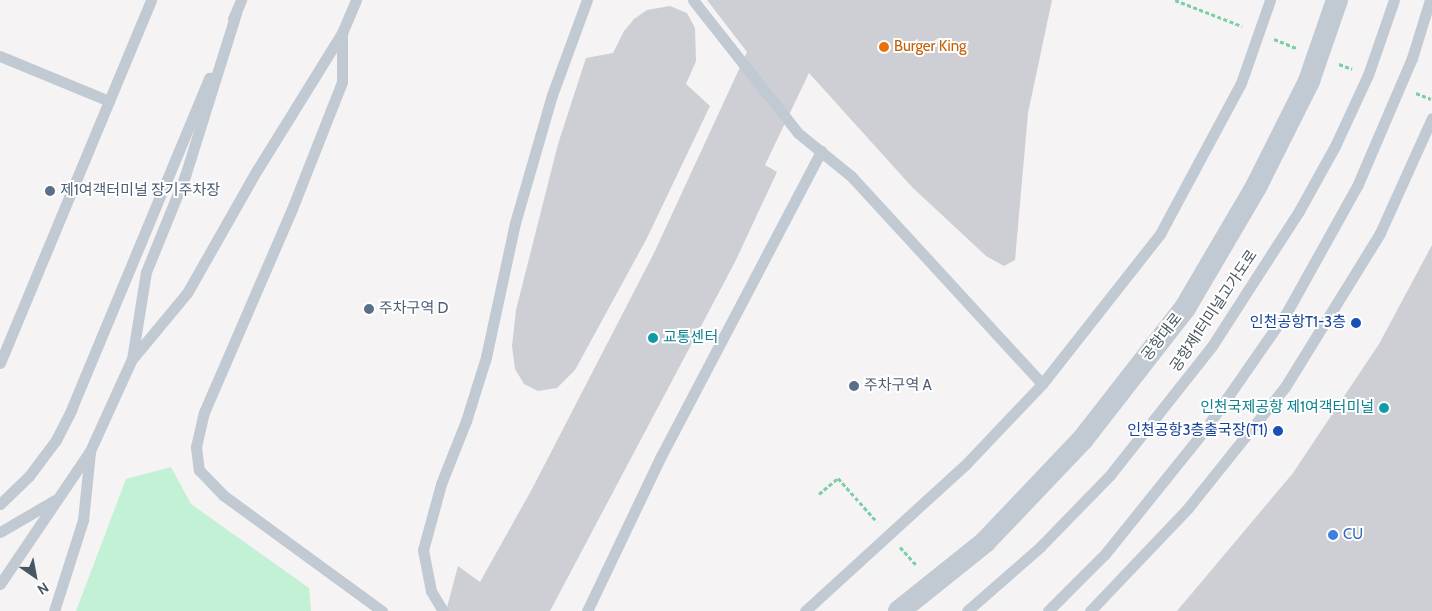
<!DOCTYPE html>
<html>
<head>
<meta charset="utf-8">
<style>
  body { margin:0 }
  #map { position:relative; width:1432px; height:611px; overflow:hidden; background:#f5f3f3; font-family:Cabin,"Noto Sans KR",sans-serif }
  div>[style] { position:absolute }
  .green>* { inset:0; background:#c3f1d5 }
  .building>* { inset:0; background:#cdcfd5 }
  .path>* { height:3px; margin-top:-1.5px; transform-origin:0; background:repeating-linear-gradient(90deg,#7ad0a6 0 4px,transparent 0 6.5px) }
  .lane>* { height:11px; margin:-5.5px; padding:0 5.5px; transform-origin:5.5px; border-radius:5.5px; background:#c1cad2 }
  .street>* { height:22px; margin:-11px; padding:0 11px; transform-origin:11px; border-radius:11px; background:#c1cad2 }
  .dots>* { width:14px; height:14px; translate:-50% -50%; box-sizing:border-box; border:2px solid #fff; border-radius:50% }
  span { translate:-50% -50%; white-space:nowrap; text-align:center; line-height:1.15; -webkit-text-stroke:4px #fff; paint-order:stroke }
  .food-label { font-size:15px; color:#c56008 }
  .left { translate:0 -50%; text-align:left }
  .service-label { font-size:15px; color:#4e5e75 }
  .street-label { font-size:15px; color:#4a5661 }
  .transit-label { font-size:15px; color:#164399 }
  .right { translate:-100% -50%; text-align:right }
  .culture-label { font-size:15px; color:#0d838f }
  .shop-label { font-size:15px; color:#366cbe }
  .north { position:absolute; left:10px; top:551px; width:50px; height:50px; -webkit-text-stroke:4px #fff; paint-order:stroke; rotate:147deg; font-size:14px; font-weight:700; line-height:20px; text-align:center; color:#4a5661 }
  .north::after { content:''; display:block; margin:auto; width:18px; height:22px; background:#4a5661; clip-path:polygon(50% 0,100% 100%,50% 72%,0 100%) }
</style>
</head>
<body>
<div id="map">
  <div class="green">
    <div style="clip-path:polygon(171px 467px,191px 504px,309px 588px,311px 611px,76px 611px,126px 479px)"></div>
  </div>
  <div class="building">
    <div style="clip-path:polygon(707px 0,1052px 0,1028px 113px,1015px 260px,1004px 266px,986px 256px,912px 187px,809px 73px,765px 165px,777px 172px,735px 262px,550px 611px,446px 611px,458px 566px,480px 582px,532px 489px,654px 253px,747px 52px)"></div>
    <div style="clip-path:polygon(670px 6px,687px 13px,695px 28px,696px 61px,686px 84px,710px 106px,647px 238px,575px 370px,557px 388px,538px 391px,524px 384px,515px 369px,512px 346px,516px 310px,558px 144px,586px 58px,613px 53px,624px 31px,634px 19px,647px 10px)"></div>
    <div style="clip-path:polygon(1432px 245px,1432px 611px,1177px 611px,1293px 473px,1379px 344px)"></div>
  </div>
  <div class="path">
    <div style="left:1175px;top:0;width:72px;rotate:21.2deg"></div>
    <div style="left:1274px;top:39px;width:24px;rotate:22deg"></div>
    <div style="left:1339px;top:64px;width:14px;rotate:21deg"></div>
    <div style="left:1416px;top:93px;width:16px;rotate:22deg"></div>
    <div style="left:819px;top:494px;width:25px;rotate:-40deg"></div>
    <div style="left:838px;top:478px;width:59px;rotate:48.4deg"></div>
    <div style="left:900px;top:547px;width:25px;rotate:48deg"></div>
  </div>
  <div class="lane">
    <div style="left:693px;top:0;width:169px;rotate:51.7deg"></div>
    <div style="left:798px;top:133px;width:68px;rotate:39.1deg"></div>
    <div style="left:851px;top:176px;width:282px;rotate:47.4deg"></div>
    <div style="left:233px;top:19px;width:21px;rotate:-67deg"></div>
    <div style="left:342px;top:33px;width:49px;rotate:90deg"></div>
    <div style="left:342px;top:82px;width:136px;rotate:111.5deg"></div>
    <div style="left:292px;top:209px;width:221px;rotate:113.4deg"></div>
    <div style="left:204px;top:412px;width:36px;rotate:103deg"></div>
    <div style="left:196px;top:447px;width:23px;rotate:83deg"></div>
    <div style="left:199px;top:470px;width:35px;rotate:46deg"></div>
    <div style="left:223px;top:495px;width:197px;rotate:36.1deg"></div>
    <div style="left:0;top:56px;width:118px;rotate:22.4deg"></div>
    <div style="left:133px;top:358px;width:85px;rotate:-50.3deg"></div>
    <div style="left:187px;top:293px;width:142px;rotate:-60.4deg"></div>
    <div style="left:257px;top:170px;width:161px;rotate:-58.2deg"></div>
    <div style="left:342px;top:33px;width:36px;rotate:-67deg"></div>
    <div style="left:0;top:363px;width:393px;rotate:-67.4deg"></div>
    <div style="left:0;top:504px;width:40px;rotate:-44deg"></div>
    <div style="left:29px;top:476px;width:45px;rotate:-53.1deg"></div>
    <div style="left:56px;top:440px;width:34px;rotate:-63deg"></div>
    <div style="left:71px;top:410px;width:360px;rotate:-67.4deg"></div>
    <div style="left:0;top:532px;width:64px;rotate:-30.2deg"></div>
    <div style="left:0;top:584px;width:161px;rotate:-55.9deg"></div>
    <div style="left:90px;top:451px;width:101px;rotate:-65.5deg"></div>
    <div style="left:132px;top:359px;width:88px;rotate:-80.9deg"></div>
    <div style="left:146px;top:272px;width:104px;rotate:-67.9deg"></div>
    <div style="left:185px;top:176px;width:171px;rotate:-72.6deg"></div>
    <div style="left:54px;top:611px;width:96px;rotate:-72.3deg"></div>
    <div style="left:83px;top:520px;width:68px;rotate:-84.1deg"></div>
    <div style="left:443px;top:611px;width:23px;rotate:-121deg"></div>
    <div style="left:431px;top:591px;width:42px;rotate:-101deg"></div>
    <div style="left:423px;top:550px;width:68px;rotate:-74.7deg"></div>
    <div style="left:441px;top:484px;width:68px;rotate:-68.4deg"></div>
    <div style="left:466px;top:421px;width:67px;rotate:-72.6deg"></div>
    <div style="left:486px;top:357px;width:137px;rotate:-77.8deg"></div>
    <div style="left:515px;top:223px;width:133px;rotate:-73.9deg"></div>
    <div style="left:552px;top:95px;width:101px;rotate:-69.8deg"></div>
    <div style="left:587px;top:611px;width:170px;rotate:-64.5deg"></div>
    <div style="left:660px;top:458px;width:347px;rotate:-62.3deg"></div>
    <div style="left:805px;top:611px;width:219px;rotate:-42.4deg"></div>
    <div style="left:967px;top:463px;width:109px;rotate:-46.5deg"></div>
    <div style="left:1042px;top:384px;width:191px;rotate:-51.8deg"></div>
    <div style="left:1160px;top:234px;width:171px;rotate:-61.8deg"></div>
    <div style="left:1241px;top:83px;width:88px;rotate:-70.7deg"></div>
    <div style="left:967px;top:611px;width:97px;rotate:-41.2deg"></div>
    <div style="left:1040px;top:547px;width:100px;rotate:-45.8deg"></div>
    <div style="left:1110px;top:475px;width:164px;rotate:-51.7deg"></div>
    <div style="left:1212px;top:346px;width:161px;rotate:-57.2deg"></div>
    <div style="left:1299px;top:211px;width:74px;rotate:-61deg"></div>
    <div style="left:1335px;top:146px;width:78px;rotate:-65.1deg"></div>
    <div style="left:1368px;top:75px;width:79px;rotate:-70.9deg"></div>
    <div style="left:1048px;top:611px;width:81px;rotate:-45deg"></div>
    <div style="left:1105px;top:554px;width:158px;rotate:-51.2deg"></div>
    <div style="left:1204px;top:431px;width:147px;rotate:-55.2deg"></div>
    <div style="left:1288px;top:310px;width:144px;rotate:-60.9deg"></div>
    <div style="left:1358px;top:184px;width:137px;rotate:-66.8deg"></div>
    <div style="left:1412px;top:58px;width:61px;rotate:-72.8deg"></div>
    <div style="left:1090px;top:611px;width:142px;rotate:-46.4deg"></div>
    <div style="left:1188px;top:508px;width:155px;rotate:-51.3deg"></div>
    <div style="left:1285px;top:387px;width:181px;rotate:-58.3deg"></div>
    <div style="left:1380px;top:233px;width:126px;rotate:-65.7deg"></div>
  </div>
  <div class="street">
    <div style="left:899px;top:611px;width:110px;rotate:-38.7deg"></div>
    <div style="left:985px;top:542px;width:142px;rotate:-46.4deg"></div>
    <div style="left:1083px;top:439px;width:166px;rotate:-52.1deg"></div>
    <div style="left:1185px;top:308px;width:140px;rotate:-59.6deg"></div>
    <div style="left:1256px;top:187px;width:119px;rotate:-63.4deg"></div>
    <div style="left:1309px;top:81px;width:86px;rotate:-70.9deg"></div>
  </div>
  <div class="dots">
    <div style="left:884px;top:47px;background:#e8710a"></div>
    <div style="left:50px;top:191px;background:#5c6f8a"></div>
    <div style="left:369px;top:309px;background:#5c6f8a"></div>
    <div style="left:1356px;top:323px;background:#1a4fb4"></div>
    <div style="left:653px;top:338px;background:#0f9aa8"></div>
    <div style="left:854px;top:386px;background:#5c6f8a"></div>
    <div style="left:1384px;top:408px;background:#0f9aa8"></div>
    <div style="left:1278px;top:431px;background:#1a4fb4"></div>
    <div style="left:1333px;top:535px;background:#3f7fe0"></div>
  </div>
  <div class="food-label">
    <span class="left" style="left:894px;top:47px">Burger King</span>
  </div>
  <div class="service-label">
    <span class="left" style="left:60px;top:191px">제1여객터미널 장기주차장</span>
    <span class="left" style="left:379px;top:309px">주차구역 D</span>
    <span class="left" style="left:864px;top:386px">주차구역 A</span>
  </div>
  <div class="street-label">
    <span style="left:1214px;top:311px;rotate:-56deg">공항제1터미널고가도로</span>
    <span style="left:1162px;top:337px;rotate:-52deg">공항대로</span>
  </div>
  <div class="transit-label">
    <span class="right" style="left:1346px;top:323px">인천공항T1-3층</span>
    <span class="right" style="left:1268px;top:431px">인천공항3층출국장(T1)</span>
  </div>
  <div class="culture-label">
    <span class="left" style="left:663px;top:338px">교통센터</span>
    <span class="right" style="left:1374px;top:408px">인천국제공항 제1여객터미널</span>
  </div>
  <div class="shop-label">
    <span class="left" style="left:1343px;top:535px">CU</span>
  </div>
  <div class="north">N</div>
</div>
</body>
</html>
